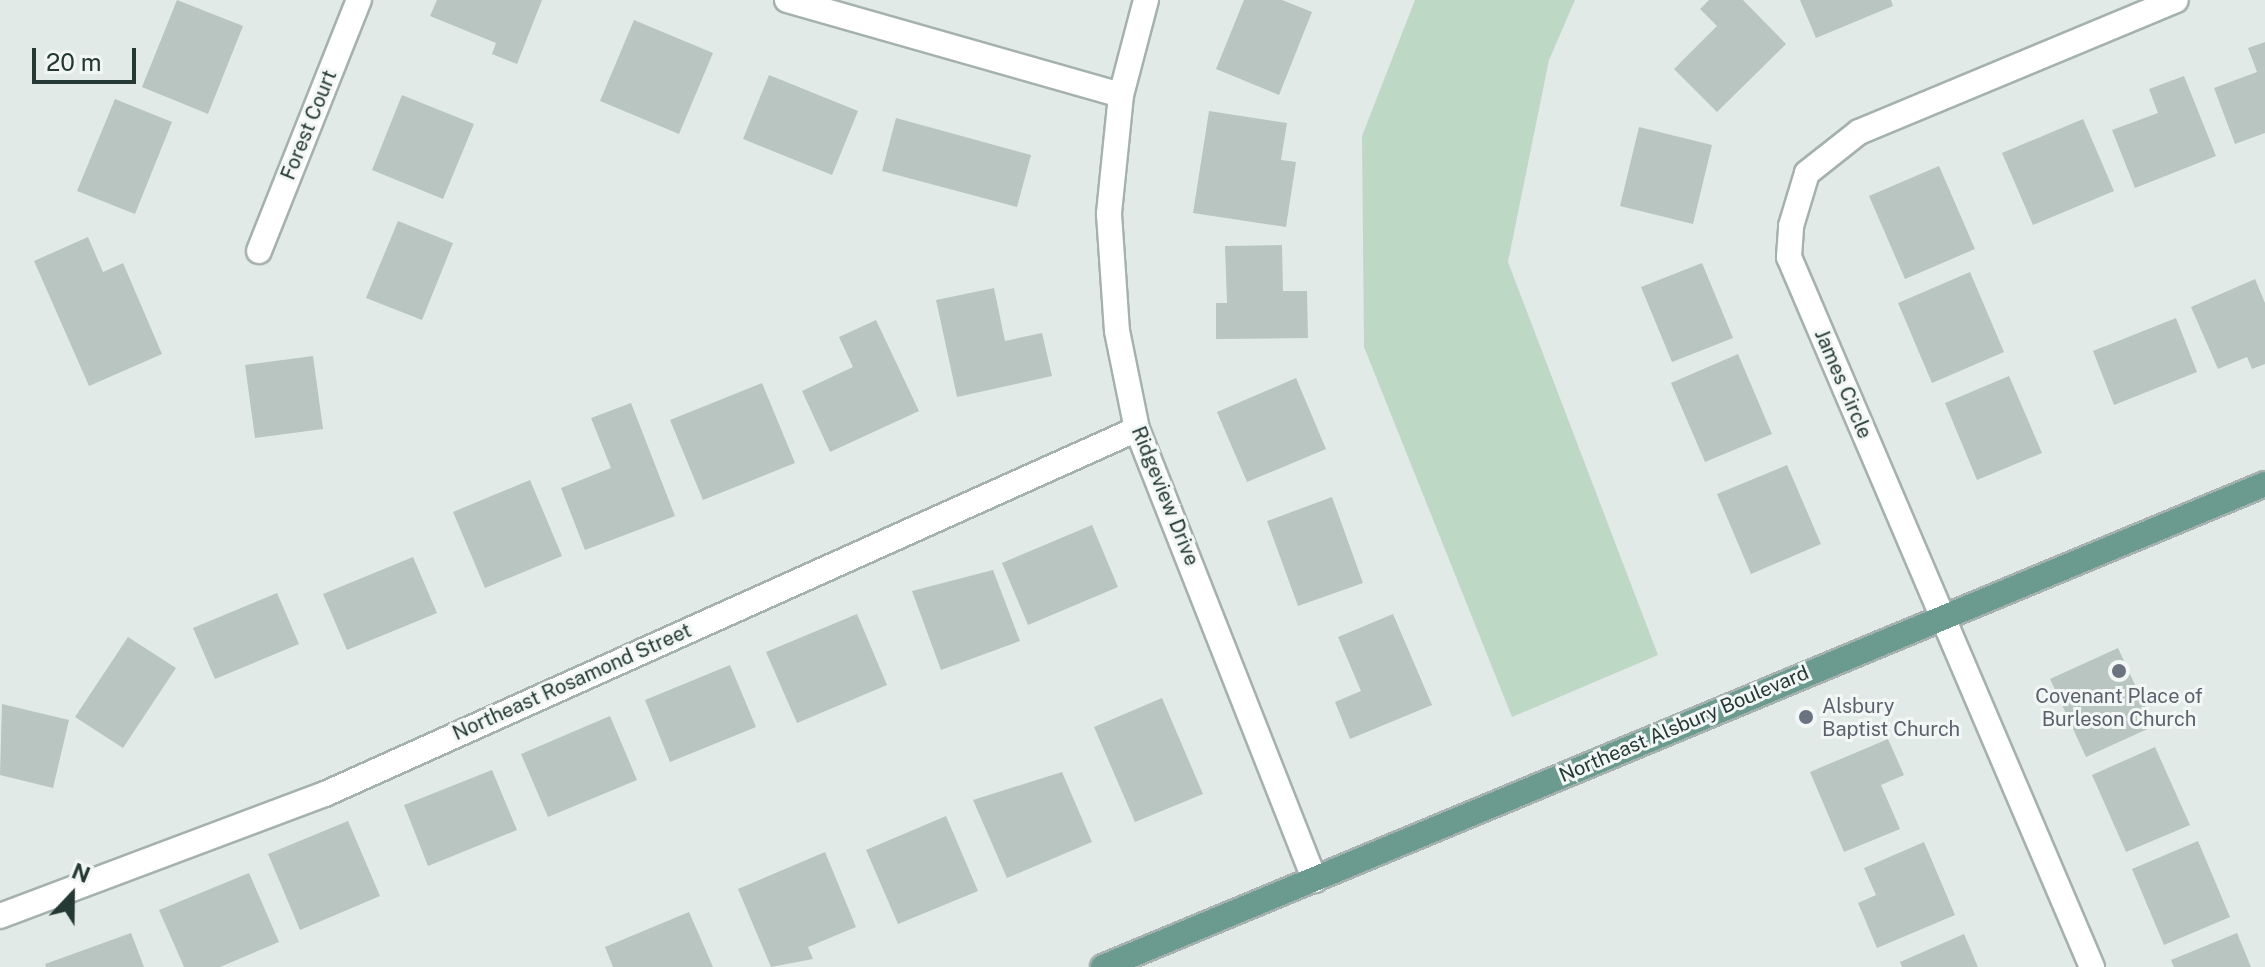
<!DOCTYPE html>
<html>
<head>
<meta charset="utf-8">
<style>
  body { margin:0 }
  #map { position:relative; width:2265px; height:967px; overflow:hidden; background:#e2eae7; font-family:"Public Sans",sans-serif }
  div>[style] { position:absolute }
  .green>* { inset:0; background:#bdd9c5 }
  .building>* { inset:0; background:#b8c5c0 }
  .roads { filter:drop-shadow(2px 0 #a5b1ae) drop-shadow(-2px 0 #a5b1ae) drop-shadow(0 2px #a5b1ae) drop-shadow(0 -2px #a5b1ae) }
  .minor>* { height:24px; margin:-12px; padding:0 12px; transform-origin:12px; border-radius:12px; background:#fff }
  .major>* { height:24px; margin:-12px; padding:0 12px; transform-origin:12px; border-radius:12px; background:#6b9b8f }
  .dots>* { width:22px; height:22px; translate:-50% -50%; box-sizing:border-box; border:4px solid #f2f7f5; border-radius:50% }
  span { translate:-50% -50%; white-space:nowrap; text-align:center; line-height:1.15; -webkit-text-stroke:6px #f2f7f5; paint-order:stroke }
  .street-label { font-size:20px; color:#243934 }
  .worship-label { font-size:20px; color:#5b616d }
  .left { translate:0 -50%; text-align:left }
  .north { position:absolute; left:32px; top:855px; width:80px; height:80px; -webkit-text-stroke:6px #f2f7f5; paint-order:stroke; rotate:22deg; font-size:22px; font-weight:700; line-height:32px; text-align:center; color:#243934 }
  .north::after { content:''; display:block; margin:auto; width:28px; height:36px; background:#243934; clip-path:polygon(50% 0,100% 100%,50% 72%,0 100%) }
  .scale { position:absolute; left:32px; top:48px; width:104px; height:36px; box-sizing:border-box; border:4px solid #243934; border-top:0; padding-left:10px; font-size:24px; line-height:28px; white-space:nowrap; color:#243934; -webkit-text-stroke:6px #f2f7f5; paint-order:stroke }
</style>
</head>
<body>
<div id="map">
  <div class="green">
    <div style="clip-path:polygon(1415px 0,1575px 0,1549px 60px,1508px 262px,1658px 655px,1512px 717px,1364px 347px,1362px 136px)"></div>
  </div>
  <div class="building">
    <div style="clip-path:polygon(177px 0,243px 26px,208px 114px,142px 87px)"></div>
    <div style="clip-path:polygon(437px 0,542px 0,517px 64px,492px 54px,496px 43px,430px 16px)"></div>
    <div style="clip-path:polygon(1244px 0,1282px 0,1312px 12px,1279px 95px,1216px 69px)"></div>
    <div style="clip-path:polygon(1709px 0,1743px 0,1786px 44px,1717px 112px,1674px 69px,1717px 26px,1700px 9px)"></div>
    <div style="clip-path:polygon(1800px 0,1891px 0,1893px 6px,1816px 38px)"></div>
    <div style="clip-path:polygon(634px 20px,713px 53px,679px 134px,600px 101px)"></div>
    <div style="clip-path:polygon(2265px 42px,2265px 133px,2235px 144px,2214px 88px,2257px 72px,2248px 48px)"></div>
    <div style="clip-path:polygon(769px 75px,858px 111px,832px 175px,743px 139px)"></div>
    <div style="clip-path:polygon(2184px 76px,2216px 156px,2135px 188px,2112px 130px,2158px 113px,2149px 89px)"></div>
    <div style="clip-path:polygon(402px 95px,474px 124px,443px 199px,372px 170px)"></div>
    <div style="clip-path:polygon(115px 99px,172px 122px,135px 214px,77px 191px)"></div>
    <div style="clip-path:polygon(1209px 111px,1287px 123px,1281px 160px,1296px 162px,1286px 227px,1193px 213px)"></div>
    <div style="clip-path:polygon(896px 118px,1031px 155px,1017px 207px,882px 171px)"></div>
    <div style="clip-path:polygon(2083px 119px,2114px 191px,2033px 225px,2002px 153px)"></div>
    <div style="clip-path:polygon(1639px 127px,1712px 145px,1693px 224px,1620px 206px)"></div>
    <div style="clip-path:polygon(1939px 166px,1975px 249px,1905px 279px,1869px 196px)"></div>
    <div style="clip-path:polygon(398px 221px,453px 243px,422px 320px,366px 298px)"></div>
    <div style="clip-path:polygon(88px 237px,103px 272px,123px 263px,162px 354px,89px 386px,34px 261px)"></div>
    <div style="clip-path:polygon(1282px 245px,1283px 291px,1307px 291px,1308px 338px,1216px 339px,1216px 303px,1227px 303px,1225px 246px)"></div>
    <div style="clip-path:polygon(1702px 263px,1733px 338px,1672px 362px,1641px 287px)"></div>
    <div style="clip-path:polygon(1970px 272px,2004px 352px,1932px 383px,1898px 303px)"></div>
    <div style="clip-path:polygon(2255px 279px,2265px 303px,2265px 364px,2252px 369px,2247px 357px,2218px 369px,2191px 307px)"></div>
    <div style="clip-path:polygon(994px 288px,1005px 341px,1042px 333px,1052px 376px,957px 397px,936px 300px)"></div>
    <div style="clip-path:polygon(2176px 318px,2197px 372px,2114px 405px,2093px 351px)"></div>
    <div style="clip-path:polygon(876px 320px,919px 411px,830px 452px,802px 391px,853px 367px,839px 337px)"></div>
    <div style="clip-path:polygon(1738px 354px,1772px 434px,1705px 462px,1671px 383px)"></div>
    <div style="clip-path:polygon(313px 356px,323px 429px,255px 438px,245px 365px)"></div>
    <div style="clip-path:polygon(2009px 376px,2042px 453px,1977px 480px,1945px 403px)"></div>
    <div style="clip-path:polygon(1296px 378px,1326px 449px,1247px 482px,1217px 412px)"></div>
    <div style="clip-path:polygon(762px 383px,795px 463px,703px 500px,670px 420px)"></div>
    <div style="clip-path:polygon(631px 403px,675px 516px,585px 550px,561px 488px,611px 468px,591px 418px)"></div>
    <div style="clip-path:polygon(1787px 465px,1821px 544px,1751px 574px,1717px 494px)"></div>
    <div style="clip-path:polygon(530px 480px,562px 556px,485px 588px,453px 512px)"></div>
    <div style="clip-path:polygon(1332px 497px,1363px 583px,1298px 606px,1267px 521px)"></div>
    <div style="clip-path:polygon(1092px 525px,1118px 587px,1028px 625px,1002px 563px)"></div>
    <div style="clip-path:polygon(413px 557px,437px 613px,347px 650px,323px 594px)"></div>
    <div style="clip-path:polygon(993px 570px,1020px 641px,941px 670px,912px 591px)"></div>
    <div style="clip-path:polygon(277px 593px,299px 644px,215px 679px,193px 628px)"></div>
    <div style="clip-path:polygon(857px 614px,887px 685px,797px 723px,766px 652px)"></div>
    <div style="clip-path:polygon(1393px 614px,1432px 705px,1350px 739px,1335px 702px,1361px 691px,1338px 637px)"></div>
    <div style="clip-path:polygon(128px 637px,176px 668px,123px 748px,75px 717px)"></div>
    <div style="clip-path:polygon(2118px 648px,2154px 726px,2086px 757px,2050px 679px)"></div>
    <div style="clip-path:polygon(730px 665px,756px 727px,670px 762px,645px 700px)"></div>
    <div style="clip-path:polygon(1162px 698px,1203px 794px,1135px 822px,1094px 727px)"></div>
    <div style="clip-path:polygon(2px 704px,69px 720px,53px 788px,0 775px)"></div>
    <div style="clip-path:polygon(610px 716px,637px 780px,548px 817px,521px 754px)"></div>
    <div style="clip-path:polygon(1888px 739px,1904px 775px,1881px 785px,1900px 829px,1844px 852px,1810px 772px)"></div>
    <div style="clip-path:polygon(2155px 747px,2190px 825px,2126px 852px,2092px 775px)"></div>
    <div style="clip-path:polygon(492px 770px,517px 830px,428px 866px,404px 805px)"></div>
    <div style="clip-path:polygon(1062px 772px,1092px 842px,1007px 878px,973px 800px)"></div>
    <div style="clip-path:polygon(946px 816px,978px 891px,898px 924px,866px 850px)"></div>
    <div style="clip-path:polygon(348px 821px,380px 896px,300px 930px,268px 854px)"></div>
    <div style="clip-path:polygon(2198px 841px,2230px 917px,2164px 945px,2132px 869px)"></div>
    <div style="clip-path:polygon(1924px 842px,1955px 915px,1877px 948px,1858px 903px,1876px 895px,1864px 868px)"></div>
    <div style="clip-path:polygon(825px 852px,856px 927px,808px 947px,813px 959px,771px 967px,738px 889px)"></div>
    <div style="clip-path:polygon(249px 873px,279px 942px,220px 967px,184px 967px,159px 910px)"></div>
    <div style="clip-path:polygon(689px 912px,713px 967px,613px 967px,605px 947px)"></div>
    <div style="clip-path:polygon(131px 933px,144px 967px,46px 967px,45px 964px)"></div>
    <div style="clip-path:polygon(2237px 933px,2251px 967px,2174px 967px,2171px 960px)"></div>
    <div style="clip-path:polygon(1964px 934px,1978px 967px,1902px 967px,1900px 962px)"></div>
  </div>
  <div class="roads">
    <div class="minor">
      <div style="left:787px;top:0;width:347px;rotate:15.9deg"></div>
      <div style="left:1146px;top:0;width:98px;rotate:104.7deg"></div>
      <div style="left:1121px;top:95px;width:120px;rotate:95.8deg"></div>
      <div style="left:1109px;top:214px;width:117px;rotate:86.1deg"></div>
      <div style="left:1117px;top:331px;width:100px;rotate:78.5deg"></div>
      <div style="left:1137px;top:429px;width:485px;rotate:68.5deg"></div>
      <div style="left:259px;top:251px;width:270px;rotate:-68.3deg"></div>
      <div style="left:0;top:916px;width:347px;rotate:-20.6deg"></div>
      <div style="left:325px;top:794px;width:890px;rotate:-24.2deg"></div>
      <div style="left:2092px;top:967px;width:772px;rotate:-113.11deg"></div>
      <div style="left:1789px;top:257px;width:31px;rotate:-86deg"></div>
      <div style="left:1791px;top:226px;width:55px;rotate:-73.2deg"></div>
      <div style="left:1807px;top:173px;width:66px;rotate:-38.3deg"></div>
      <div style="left:1859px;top:132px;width:343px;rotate:-22.6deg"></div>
    </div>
    <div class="major">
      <div style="left:1103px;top:967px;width:1258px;rotate:-22.57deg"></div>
    </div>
  </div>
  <div class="dots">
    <div style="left:2119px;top:671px;background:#6b7280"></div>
    <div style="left:1806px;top:717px;background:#6b7280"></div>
  </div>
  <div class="street-label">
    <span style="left:309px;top:125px;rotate:-68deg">Forest Court</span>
    <span style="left:1843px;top:384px;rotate:67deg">James Circle</span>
    <span style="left:1165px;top:496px;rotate:68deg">Ridgeview Drive</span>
    <span style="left:572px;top:682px;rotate:-24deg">Northeast Rosamond Street</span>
    <span style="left:1684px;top:724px;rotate:-23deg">Northeast Alsbury Boulevard</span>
  </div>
  <div class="worship-label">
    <span style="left:2119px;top:708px">Covenant Place of<br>Burleson Church</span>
    <span class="left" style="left:1822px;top:718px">Alsbury<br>Baptist Church</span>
  </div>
  <div class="north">N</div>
  <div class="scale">20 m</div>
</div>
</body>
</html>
